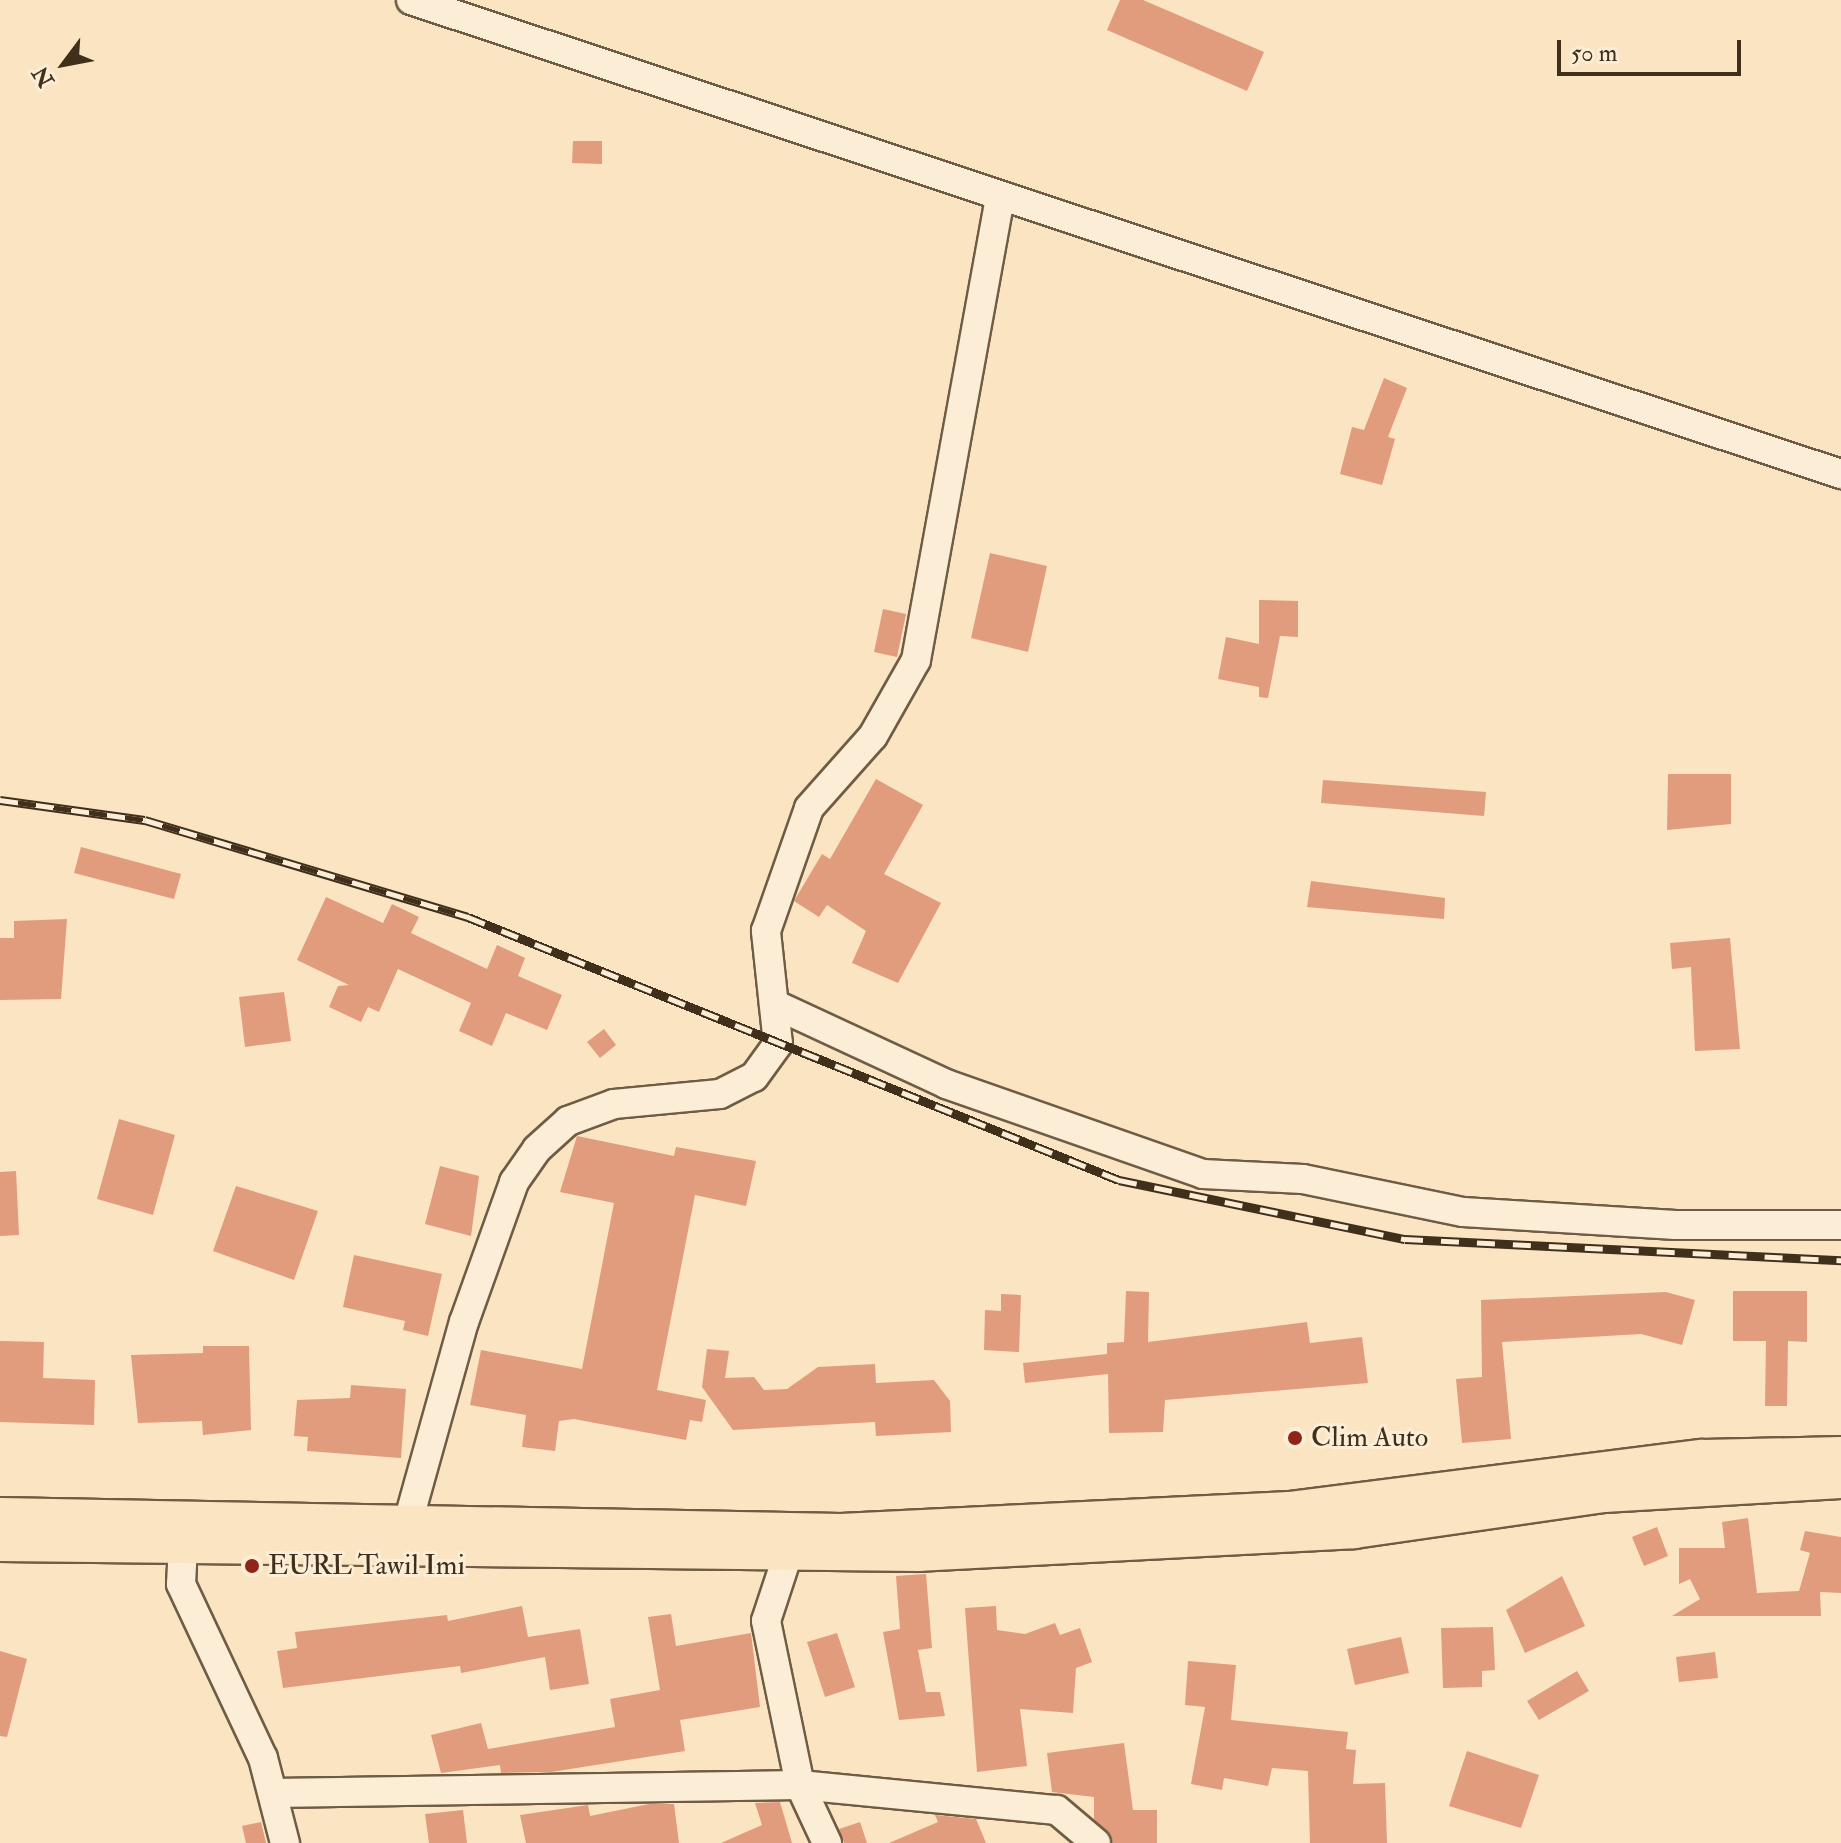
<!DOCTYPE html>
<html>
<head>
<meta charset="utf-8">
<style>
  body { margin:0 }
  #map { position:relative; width:1841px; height:1843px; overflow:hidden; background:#fbe4c2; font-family:"IM FELL Double Pica",serif }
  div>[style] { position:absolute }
  .building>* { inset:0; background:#e19c7d }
  .roads { filter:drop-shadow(2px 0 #6f5c44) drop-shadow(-2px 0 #6f5c44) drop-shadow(0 2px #6f5c44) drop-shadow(0 -2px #6f5c44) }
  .minor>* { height:28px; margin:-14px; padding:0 14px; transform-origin:14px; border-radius:14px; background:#fcedd7 }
  .major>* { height:34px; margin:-17px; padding:0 17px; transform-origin:17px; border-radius:17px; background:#fbe4c2 }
  .rail>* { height:9px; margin-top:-4.5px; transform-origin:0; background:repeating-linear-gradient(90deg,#fcedd7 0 18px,#402f1a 0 36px); box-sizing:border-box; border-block:2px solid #402f1a }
  .dots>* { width:22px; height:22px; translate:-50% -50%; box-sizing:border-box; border:4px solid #fcedd7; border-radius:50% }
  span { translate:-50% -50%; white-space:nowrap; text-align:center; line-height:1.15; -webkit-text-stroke:6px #fcedd7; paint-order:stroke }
  .poi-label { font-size:28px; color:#402f1a }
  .left { translate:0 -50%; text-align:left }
  .north { position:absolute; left:24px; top:24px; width:80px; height:80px; -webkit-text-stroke:6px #fcedd7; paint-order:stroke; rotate:238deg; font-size:22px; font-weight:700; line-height:32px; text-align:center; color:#402f1a }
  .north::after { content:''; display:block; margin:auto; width:28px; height:36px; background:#402f1a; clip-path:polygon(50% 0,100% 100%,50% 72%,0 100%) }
  .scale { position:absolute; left:1557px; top:40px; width:184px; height:36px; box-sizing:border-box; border:4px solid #402f1a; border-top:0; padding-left:10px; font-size:24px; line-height:28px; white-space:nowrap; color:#402f1a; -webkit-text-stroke:6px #fcedd7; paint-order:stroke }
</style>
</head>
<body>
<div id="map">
  <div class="building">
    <div style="clip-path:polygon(1120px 0,1143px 0,1264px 52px,1247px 91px,1107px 30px)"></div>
    <div style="clip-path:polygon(573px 141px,602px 141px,602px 164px,572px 163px)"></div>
    <div style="clip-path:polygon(1384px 378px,1407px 388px,1388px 437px,1395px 439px,1382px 485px,1340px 474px,1352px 427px,1364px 430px)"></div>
    <div style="clip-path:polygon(990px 553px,1047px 566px,1028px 652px,971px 638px)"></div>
    <div style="clip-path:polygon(1259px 600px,1298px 601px,1298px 637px,1280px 636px,1268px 698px,1259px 697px,1259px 687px,1218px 679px,1226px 637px,1259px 644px)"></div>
    <div style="clip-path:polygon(883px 609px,906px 614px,897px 657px,874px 652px)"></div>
    <div style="clip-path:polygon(1668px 774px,1731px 774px,1731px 824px,1667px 830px)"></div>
    <div style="clip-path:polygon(876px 779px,923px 805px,884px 874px,941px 903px,898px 983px,852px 963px,866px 931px,827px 905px,819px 917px,794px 901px,822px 854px,830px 859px)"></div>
    <div style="clip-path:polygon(1323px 780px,1486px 792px,1484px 816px,1321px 803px)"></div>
    <div style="clip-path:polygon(81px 847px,181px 874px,174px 899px,74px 873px)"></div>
    <div style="clip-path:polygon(1311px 881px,1445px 898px,1444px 919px,1307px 907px)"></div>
    <div style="clip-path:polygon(326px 897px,383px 923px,392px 904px,419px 917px,411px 933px,487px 969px,497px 945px,525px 958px,518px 976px,562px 995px,547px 1030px,506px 1013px,492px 1046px,459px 1031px,471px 1003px,398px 969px,379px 1012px,368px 1007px,361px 1022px,329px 1007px,338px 986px,349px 985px,297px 960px)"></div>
    <div style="clip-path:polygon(67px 919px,61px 999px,0 1000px,0 938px,14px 938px,14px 921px)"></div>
    <div style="clip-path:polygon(1730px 938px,1740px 1049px,1695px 1051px,1691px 967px,1672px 969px,1670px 943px)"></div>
    <div style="clip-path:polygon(284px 992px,291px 1041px,245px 1047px,239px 997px)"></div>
    <div style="clip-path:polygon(604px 1029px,616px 1045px,600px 1058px,587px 1042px)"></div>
    <div style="clip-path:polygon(119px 1119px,175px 1135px,153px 1215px,97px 1199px)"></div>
    <div style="clip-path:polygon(577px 1136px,674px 1156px,676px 1147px,756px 1161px,746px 1206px,695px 1195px,657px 1390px,706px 1400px,702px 1422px,690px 1420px,686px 1440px,574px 1419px,559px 1421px,555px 1451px,522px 1447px,526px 1415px,470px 1405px,481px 1350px,582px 1369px,614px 1203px,560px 1192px)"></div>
    <div style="clip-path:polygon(440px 1166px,479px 1176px,471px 1236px,425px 1224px)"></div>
    <div style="clip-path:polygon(16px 1171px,19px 1235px,0 1236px,0 1172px)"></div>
    <div style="clip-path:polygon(236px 1186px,318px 1211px,294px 1280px,213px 1251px)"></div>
    <div style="clip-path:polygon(354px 1255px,442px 1274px,428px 1336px,403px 1330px,405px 1321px,343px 1307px)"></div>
    <div style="clip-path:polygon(1126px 1291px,1149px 1292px,1148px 1342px,1307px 1322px,1310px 1343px,1362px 1337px,1368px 1383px,1165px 1400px,1163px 1432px,1109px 1433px,1108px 1374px,1025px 1383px,1023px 1363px,1107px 1354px,1107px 1343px,1124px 1342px)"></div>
    <div style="clip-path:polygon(1733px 1291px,1807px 1291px,1807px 1342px,1788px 1341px,1787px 1406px,1765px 1406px,1766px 1341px,1733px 1341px)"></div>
    <div style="clip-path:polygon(1666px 1292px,1695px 1300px,1682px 1345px,1641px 1334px,1502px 1342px,1511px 1439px,1462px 1443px,1456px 1379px,1482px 1377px,1481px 1300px)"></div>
    <div style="clip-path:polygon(1001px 1294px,1021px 1295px,1019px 1352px,984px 1350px,985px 1310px,1001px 1311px)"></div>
    <div style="clip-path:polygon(0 1341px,44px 1342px,43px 1378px,95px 1380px,94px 1425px,0 1422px)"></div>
    <div style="clip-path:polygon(203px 1346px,249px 1346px,251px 1430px,203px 1435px,202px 1421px,138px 1423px,131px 1355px,203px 1353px)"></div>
    <div style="clip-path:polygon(707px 1349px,729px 1351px,725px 1378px,754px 1377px,764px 1390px,787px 1389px,818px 1367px,875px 1364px,876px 1383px,934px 1380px,950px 1401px,951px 1432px,876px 1436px,875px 1422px,733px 1430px,702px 1387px)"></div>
    <div style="clip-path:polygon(351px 1385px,406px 1389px,401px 1458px,307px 1451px,308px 1437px,294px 1436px,297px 1400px,350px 1398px)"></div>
    <div style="clip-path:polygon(1748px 1518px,1757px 1593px,1799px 1591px,1810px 1553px,1800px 1550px,1805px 1531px,1841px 1537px,1841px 1593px,1820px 1592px,1821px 1616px,1672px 1616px,1700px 1599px,1690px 1579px,1679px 1584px,1679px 1548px,1725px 1548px,1722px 1522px)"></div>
    <div style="clip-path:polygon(1657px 1527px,1668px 1556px,1644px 1566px,1632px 1537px)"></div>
    <div style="clip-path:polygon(926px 1574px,932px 1648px,918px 1650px,926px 1692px,940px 1692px,945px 1716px,899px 1720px,883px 1632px,900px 1629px,896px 1576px)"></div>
    <div style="clip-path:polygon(1562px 1576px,1585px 1626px,1525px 1653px,1506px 1610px)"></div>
    <div style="clip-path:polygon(522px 1606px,528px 1637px,580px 1629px,589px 1684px,550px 1690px,545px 1657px,461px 1673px,460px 1666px,283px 1688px,277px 1651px,297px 1648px,295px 1632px,447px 1615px,448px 1621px)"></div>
    <div style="clip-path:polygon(996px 1606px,997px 1630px,1025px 1634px,1055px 1623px,1060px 1635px,1080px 1628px,1092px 1662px,1076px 1668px,1073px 1713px,1020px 1709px,1027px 1766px,977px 1772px,965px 1608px)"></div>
    <div style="clip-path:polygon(671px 1614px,676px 1646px,751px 1633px,760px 1707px,680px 1720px,685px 1751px,551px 1772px,501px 1773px,500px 1765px,441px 1773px,431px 1735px,481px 1723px,488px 1749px,615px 1727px,610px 1699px,660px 1690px,648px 1617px)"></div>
    <div style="clip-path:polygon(1493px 1627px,1495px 1670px,1482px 1671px,1482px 1687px,1443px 1688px,1441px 1628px)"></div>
    <div style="clip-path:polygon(837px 1633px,855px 1687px,825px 1697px,807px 1642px)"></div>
    <div style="clip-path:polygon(1401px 1637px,1409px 1673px,1355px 1685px,1347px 1649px)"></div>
    <div style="clip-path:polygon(0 1651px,27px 1659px,7px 1737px,0 1736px)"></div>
    <div style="clip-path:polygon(1715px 1652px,1718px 1678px,1679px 1682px,1676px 1657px)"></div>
    <div style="clip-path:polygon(1188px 1661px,1236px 1665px,1231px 1720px,1348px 1732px,1346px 1749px,1356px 1750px,1353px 1784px,1385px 1783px,1387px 1843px,1310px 1843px,1308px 1771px,1272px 1768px,1268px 1786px,1224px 1778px,1222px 1790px,1191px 1784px,1205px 1707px,1185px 1705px)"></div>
    <div style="clip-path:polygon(1577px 1671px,1589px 1691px,1539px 1720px,1527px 1701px)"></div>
    <div style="clip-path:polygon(1124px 1743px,1133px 1810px,1157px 1810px,1157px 1843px,1113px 1843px,1094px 1819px,1094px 1797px,1052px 1792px,1047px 1753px)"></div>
    <div style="clip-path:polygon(1467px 1751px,1539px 1775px,1521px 1828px,1449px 1806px)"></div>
    <div style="clip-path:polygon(780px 1802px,792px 1843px,721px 1843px,762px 1825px,755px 1803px)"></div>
    <div style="clip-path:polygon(649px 1804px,674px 1804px,679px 1843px,526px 1843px,520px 1815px,588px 1805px,590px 1816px)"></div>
    <div style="clip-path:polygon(463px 1810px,467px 1843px,429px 1843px,425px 1814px)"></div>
    <div style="clip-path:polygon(935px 1815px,976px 1819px,986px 1843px,889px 1843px,938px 1822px)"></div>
    <div style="clip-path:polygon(261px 1822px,266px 1843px,246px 1843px,242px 1826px)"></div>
    <div style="clip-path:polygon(860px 1822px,867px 1843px,844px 1843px,839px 1829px)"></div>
  </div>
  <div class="roads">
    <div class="minor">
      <div style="left:411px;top:0;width:1507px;rotate:18.34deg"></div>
      <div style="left:774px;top:1004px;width:190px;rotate:24.9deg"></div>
      <div style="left:946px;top:1084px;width:272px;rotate:19.3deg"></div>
      <div style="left:1203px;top:1174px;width:100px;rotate:2.9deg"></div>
      <div style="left:1303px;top:1179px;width:163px;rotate:11.7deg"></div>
      <div style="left:1463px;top:1212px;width:213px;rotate:3.5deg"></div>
      <div style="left:1676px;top:1225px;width:165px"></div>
      <div style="left:403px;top:1540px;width:226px;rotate:-74.4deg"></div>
      <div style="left:464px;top:1322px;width:149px;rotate:-70.3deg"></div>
      <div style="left:514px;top:1182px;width:40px;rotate:-55.1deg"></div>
      <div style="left:537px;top:1149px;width:42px;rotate:-42.1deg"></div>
      <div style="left:568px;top:1121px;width:49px;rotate:-20.3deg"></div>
      <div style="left:614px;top:1104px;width:106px;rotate:-5.4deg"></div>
      <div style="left:720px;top:1094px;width:38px;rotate:-27deg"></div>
      <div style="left:754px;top:1077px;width:41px;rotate:-54deg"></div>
      <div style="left:778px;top:1044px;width:114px;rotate:-96.1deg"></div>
      <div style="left:766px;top:931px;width:130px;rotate:-70.7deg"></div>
      <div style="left:809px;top:808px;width:96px;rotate:-48.4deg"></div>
      <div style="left:873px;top:736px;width:87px;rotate:-60.5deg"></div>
      <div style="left:916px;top:660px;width:470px;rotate:-79.7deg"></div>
      <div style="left:183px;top:1546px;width:38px;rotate:93deg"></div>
      <div style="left:181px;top:1584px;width:192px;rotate:64.8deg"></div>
      <div style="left:263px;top:1758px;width:88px;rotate:75.5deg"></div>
      <div style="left:787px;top:1557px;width:67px;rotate:108.2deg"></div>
      <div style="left:766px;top:1621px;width:167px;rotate:78.3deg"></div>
      <div style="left:800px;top:1785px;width:64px;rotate:65deg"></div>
      <div style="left:273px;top:1793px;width:527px;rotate:-0.87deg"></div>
      <div style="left:800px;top:1785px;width:258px;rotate:5.6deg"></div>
      <div style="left:1057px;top:1810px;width:51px;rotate:40.2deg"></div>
    </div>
    <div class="major">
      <div style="left:0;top:1515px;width:841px;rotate:1.09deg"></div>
      <div style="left:841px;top:1531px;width:449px;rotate:-2.8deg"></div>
      <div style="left:1289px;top:1509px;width:417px;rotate:-7.2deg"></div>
      <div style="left:1703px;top:1457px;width:138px;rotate:-1.2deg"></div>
      <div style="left:0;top:1544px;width:919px;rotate:0.62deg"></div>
      <div style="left:919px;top:1554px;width:436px;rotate:-3deg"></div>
      <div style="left:1354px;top:1531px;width:253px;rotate:-8.2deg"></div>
      <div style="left:1604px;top:1495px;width:237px;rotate:-3.4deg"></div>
    </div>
  </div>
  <div class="rail">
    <div style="left:0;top:800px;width:146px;rotate:7.9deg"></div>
    <div style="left:145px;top:820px;width:337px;rotate:16.7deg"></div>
    <div style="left:468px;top:917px;width:702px;rotate:22deg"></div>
    <div style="left:1119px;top:1180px;width:292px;rotate:11.7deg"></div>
    <div style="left:1405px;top:1239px;width:437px;rotate:2.8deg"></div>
  </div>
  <div class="dots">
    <div style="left:1295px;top:1438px;background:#8f2418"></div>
    <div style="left:252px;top:1566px;background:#8f2418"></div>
  </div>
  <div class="poi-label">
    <span class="left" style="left:1311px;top:1438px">Clim Auto</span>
    <span class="left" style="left:268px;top:1566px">EURL Tawil Imi</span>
  </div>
  <div class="north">N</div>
  <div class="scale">50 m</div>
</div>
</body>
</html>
